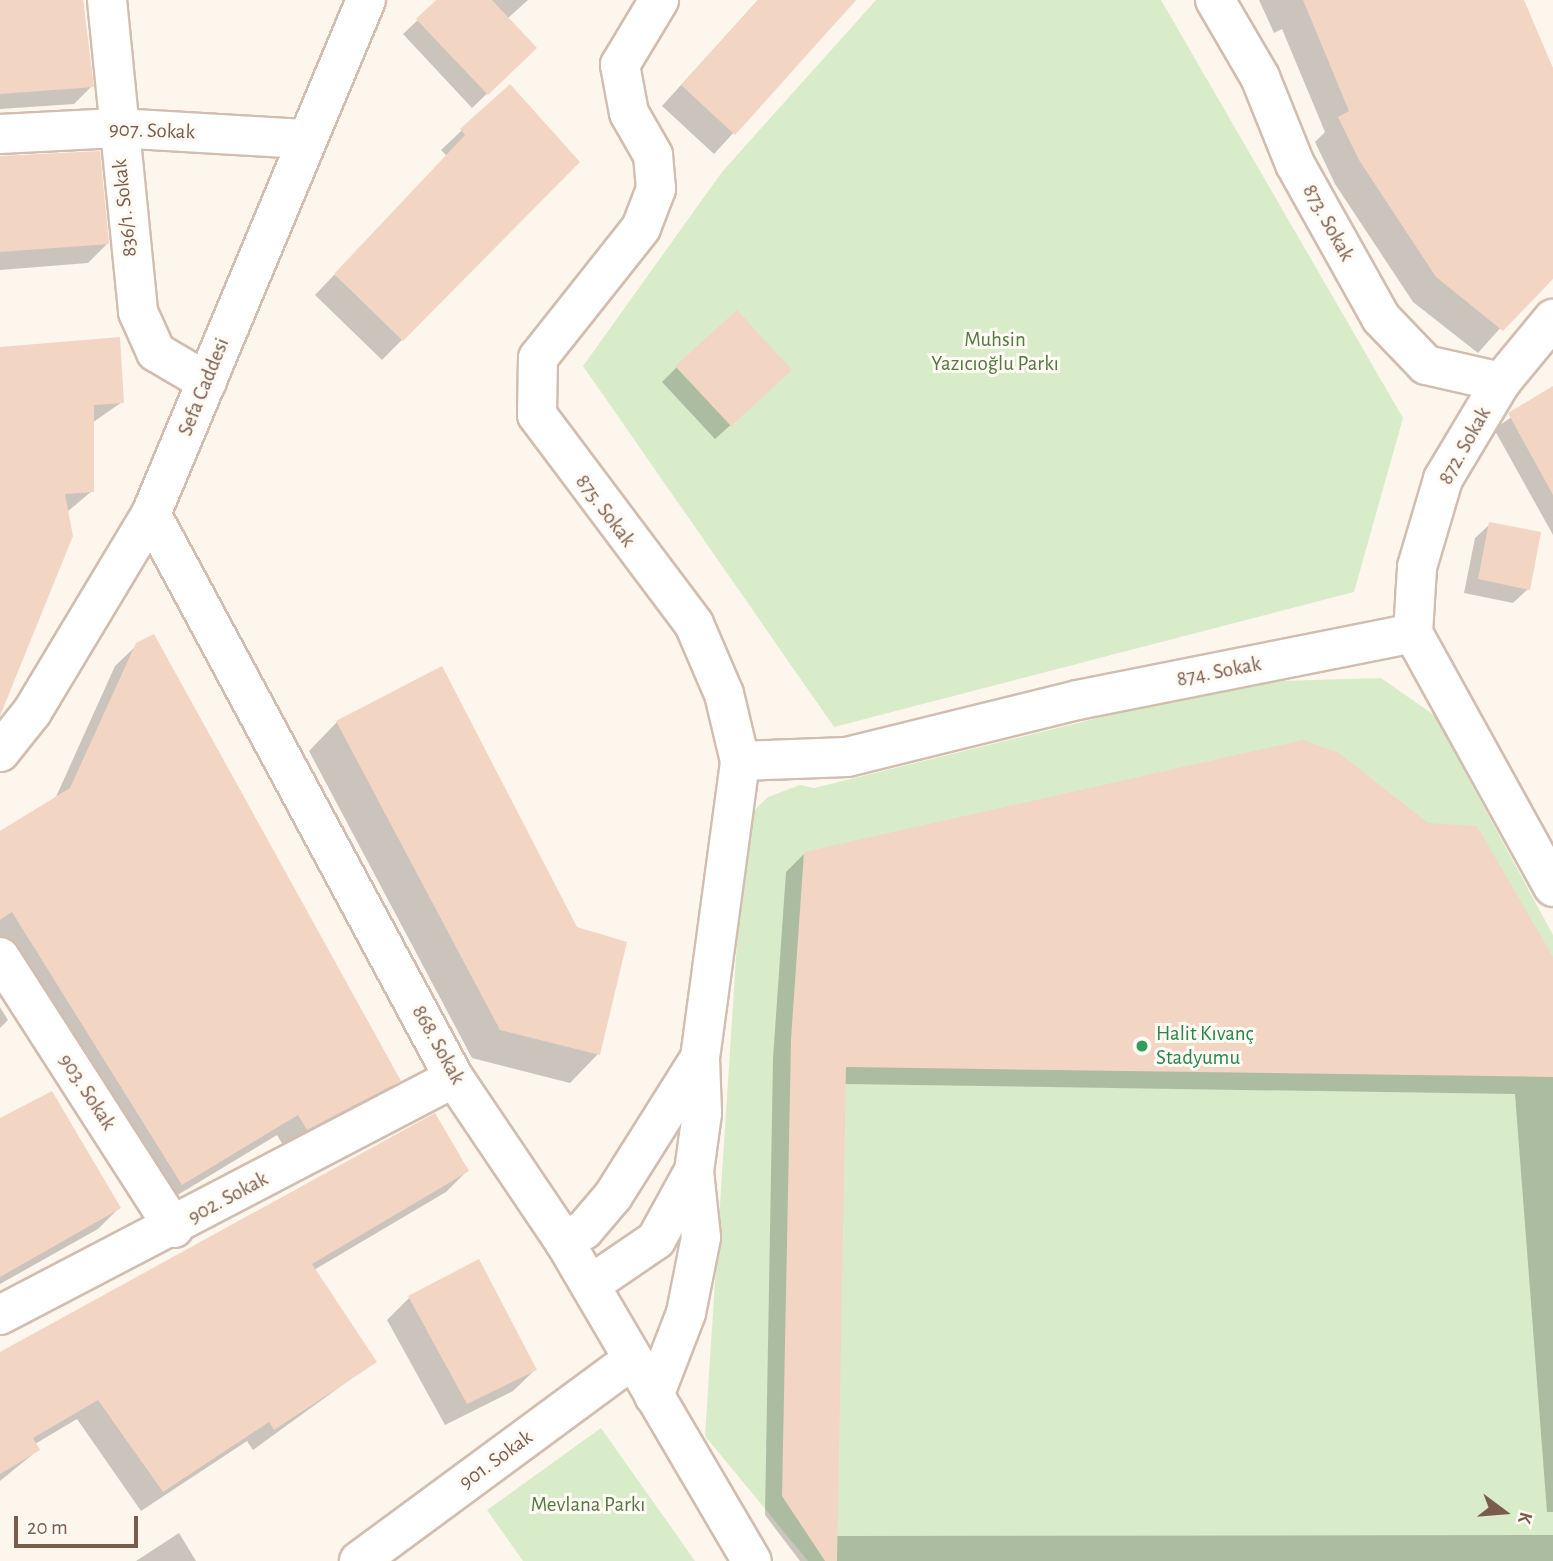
<!DOCTYPE html>
<html>
<head>
<meta charset="utf-8">
<style>
  body { margin:0 }
  #map { position:relative; width:1553px; height:1561px; overflow:hidden; background:#fdf6ec; font-family:"Alegreya Sans",sans-serif }
  div>[style] { position:absolute }
  .green>* { inset:0; background:#d8ecc9 }
  .shadow>* { inset:0; background:#0003 }
  .building>* { inset:0; background:#f3d5c3 }
  .roads { filter:drop-shadow(2px 0 #d1beb0) drop-shadow(-2px 0 #d1beb0) drop-shadow(0 2px #d1beb0) drop-shadow(0 -2px #d1beb0) }
  .minor>* { height:38px; margin:-19px; padding:0 19px; transform-origin:19px; border-radius:19px; background:#fff }
  .dots>* { width:19px; height:19px; translate:-50% -50%; box-sizing:border-box; border:4px solid #fffaf3; border-radius:50% }
  span { translate:-50% -50%; white-space:nowrap; text-align:center; line-height:1.15; -webkit-text-stroke:6px #fffaf3; paint-order:stroke }
  .street-label { font-size:21px; color:#7a5c4d }
  .park-label { font-size:21px; color:#537a41 }
  .leisure-label { font-size:21px; color:#27864d }
  .left { translate:0 -50%; text-align:left }
  .north { position:absolute; left:1469px; top:1477px; width:70px; height:70px; -webkit-text-stroke:5px #fffaf3; paint-order:stroke; rotate:106deg; font-size:19px; font-weight:700; line-height:28px; text-align:center; color:#7a5c4d }
  .north::after { content:''; display:block; margin:auto; width:24px; height:32px; background:#7a5c4d; clip-path:polygon(50% 0,100% 100%,50% 72%,0 100%) }
  .scale { position:absolute; left:14px; top:1516px; width:124px; height:32px; box-sizing:border-box; border:4px solid #7a5c4d; border-top:0; padding-left:9px; font-size:21px; line-height:24px; white-space:nowrap; color:#7a5c4d; -webkit-text-stroke:5px #fffaf3; paint-order:stroke }
</style>
</head>
<body>
<div id="map">
  <div class="green">
    <div style="clip-path:polygon(876px 0,1161px 0,1403px 418px,1354px 592px,834px 727px,583px 366px,722px 172px)"></div>
    <div style="clip-path:polygon(1381px 678px,1434px 715px,1553px 935px,1553px 1561px,808px 1561px,705px 1436px,745px 819px,768px 797px,800px 785px,814px 788px,1244px 682px)"></div>
    <div style="clip-path:polygon(601px 1428px,695px 1561px,523px 1561px,487px 1510px)"></div>
  </div>
  <div class="shadow">
    <div style="clip-path:polygon(0 0,83px 0,92px 86px,74px 104px,0 109px)"></div>
    <div style="clip-path:polygon(439px 0,528px 0,507px 19px,520px 62px,472px 108px,403px 34px)"></div>
    <div style="clip-path:polygon(758px 0,856px 0,714px 154px,662px 106px)"></div>
    <div style="clip-path:polygon(1259px 0,1522px 0,1553px 69px,1553px 269px,1478px 353px,1413px 302px,1335px 184px,1315px 142px,1325px 132px,1282px 29px,1274px 33px)"></div>
    <div style="clip-path:polygon(509px 86px,578px 162px,382px 360px,315px 295px,447px 156px,441px 150px)"></div>
    <div style="clip-path:polygon(0 160px,107px 244px,88px 263px,0 270px)"></div>
    <div style="clip-path:polygon(0 349px,122px 402px,92px 423px,92px 491px,67px 512px,0 679px)"></div>
    <div style="clip-path:polygon(677px 367px,775px 385px,715px 439px,662px 382px)"></div>
    <div style="clip-path:polygon(1553px 389px,1553px 535px,1494px 429px)"></div>
    <div style="clip-path:polygon(1490px 524px,1528px 589px,1513px 603px,1464px 593px,1475px 538px)"></div>
    <div style="clip-path:polygon(137px 645px,398px 1081px,378px 1102px,286px 1150px,277px 1135px,161px 1205px,0 948px,0 833px,55px 799px,115px 666px)"></div>
    <div style="clip-path:polygon(337px 722px,598px 1054px,570px 1083px,472px 1058px,309px 751px)"></div>
    <div style="clip-path:polygon(1428px 825px,1476px 828px,1553px 961px,1553px 1512px,1547px 1512px,1515px 1094px,844px 1084px,836px 1536px,1553px 1535px,1553px 1561px,800px 1561px,765px 1515px,773px 1058px,786px 872px,804px 854px)"></div>
    <div style="clip-path:polygon(0 1007px,8px 1020px,0 1028px)"></div>
    <div style="clip-path:polygon(0 1120px,119px 1208px,98px 1229px,0 1284px)"></div>
    <div style="clip-path:polygon(467px 1171px,446px 1192px,314px 1270px,374px 1362px,253px 1450px,247px 1441px,141px 1511px,77px 1419px,35px 1444px,38px 1450px,0 1481px,0 1354px)"></div>
    <div style="clip-path:polygon(478px 1261px,535px 1370px,513px 1391px,445px 1425px,387px 1320px,409px 1298px)"></div>
    <div style="clip-path:polygon(179px 1533px,196px 1561px,136px 1561px)"></div>
  </div>
  <div class="building">
    <div style="clip-path:polygon(0 0,83px 0,94px 87px,0 94px)"></div>
    <div style="clip-path:polygon(436px 0,492px 0,537px 48px,488px 95px,416px 19px)"></div>
    <div style="clip-path:polygon(758px 0,856px 0,735px 135px,681px 85px)"></div>
    <div style="clip-path:polygon(1303px 0,1524px 0,1553px 68px,1553px 279px,1503px 331px,1436px 277px,1359px 160px,1338px 117px,1349px 111px)"></div>
    <div style="clip-path:polygon(510px 84px,580px 162px,403px 341px,334px 274px,465px 135px,460px 129px)"></div>
    <div style="clip-path:polygon(100px 151px,109px 244px,0 252px,0 156px)"></div>
    <div style="clip-path:polygon(737px 310px,792px 370px,731px 426px,675px 366px)"></div>
    <div style="clip-path:polygon(120px 337px,124px 403px,94px 405px,94px 492px,65px 494px,73px 536px,0 716px,0 347px)"></div>
    <div style="clip-path:polygon(1553px 386px,1553px 495px,1508px 413px)"></div>
    <div style="clip-path:polygon(1489px 522px,1541px 532px,1530px 590px,1478px 579px)"></div>
    <div style="clip-path:polygon(154px 634px,401px 1081px,307px 1130px,298px 1115px,182px 1185px,12px 912px,0 920px,0 831px,70px 788px,136px 643px)"></div>
    <div style="clip-path:polygon(442px 666px,577px 927px,627px 942px,600px 1055px,500px 1030px,336px 721px)"></div>
    <div style="clip-path:polygon(1303px 740px,1339px 753px,1428px 823px,1477px 826px,1553px 957px,1553px 1077px,846px 1067px,837px 1561px,825px 1561px,782px 1496px,791px 1039px,804px 852px)"></div>
    <div style="clip-path:polygon(52px 1091px,121px 1208px,0 1277px,0 1118px)"></div>
    <div style="clip-path:polygon(435px 1113px,469px 1171px,312px 1264px,377px 1362px,274px 1430px,269px 1422px,163px 1492px,98px 1400px,33px 1438px,40px 1450px,0 1474px,0 1352px)"></div>
    <div style="clip-path:polygon(479px 1259px,537px 1370px,467px 1404px,408px 1296px)"></div>
  </div>
  <div class="roads">
    <div class="minor">
      <div style="left:107px;top:0;width:314px;rotate:84.3deg"></div>
      <div style="left:138px;top:312px;width:44px;rotate:65.8deg"></div>
      <div style="left:156px;top:352px;width:59px;rotate:30.5deg"></div>
      <div style="left:1215px;top:0;width:89px;rotate:59.7deg"></div>
      <div style="left:1260px;top:77px;width:94px;rotate:68.1deg"></div>
      <div style="left:1295px;top:164px;width:176px;rotate:60.8deg"></div>
      <div style="left:1381px;top:318px;width:65px;rotate:46.2deg"></div>
      <div style="left:1426px;top:365px;width:77px;rotate:12.8deg"></div>
      <div style="left:0;top:134px;width:117px;rotate:-2.9deg"></div>
      <div style="left:117px;top:128px;width:187px;rotate:3.4deg"></div>
      <div style="left:151px;top:514px;width:640px;rotate:61.75deg"></div>
      <div style="left:454px;top:1078px;width:197px;rotate:56deg"></div>
      <div style="left:564px;top:1241px;width:371px;rotate:59.6deg"></div>
      <div style="left:1413px;top:633px;width:66px;rotate:-86.5deg"></div>
      <div style="left:1417px;top:567px;width:92px;rotate:-73.5deg"></div>
      <div style="left:1443px;top:479px;width:113px;rotate:-59.1deg"></div>
      <div style="left:1501px;top:382px;width:82px;rotate:-50.5deg"></div>
      <div style="left:0;top:752px;width:51px;rotate:-51.3deg"></div>
      <div style="left:32px;top:712px;width:231px;rotate:-59deg"></div>
      <div style="left:151px;top:514px;width:557px;rotate:-67.3deg"></div>
      <div style="left:740px;top:761px;width:107px;rotate:-2.1deg"></div>
      <div style="left:847px;top:757px;width:238px;rotate:-13.9deg"></div>
      <div style="left:1078px;top:700px;width:342px;rotate:-11.3deg"></div>
      <div style="left:1413px;top:633px;width:290px;rotate:61.1deg"></div>
      <div style="left:0;top:957px;width:322px;rotate:57.3deg"></div>
      <div style="left:564px;top:1241px;width:23px;rotate:-29deg"></div>
      <div style="left:584px;top:1230px;width:45px;rotate:-49.5deg"></div>
      <div style="left:613px;top:1196px;width:163px;rotate:-57.8deg"></div>
      <div style="left:590px;top:1285px;width:80px;rotate:-34.3deg"></div>
      <div style="left:656px;top:1240px;width:79px;rotate:-61.2deg"></div>
      <div style="left:694px;top:1171px;width:59px;rotate:-82.1deg"></div>
      <div style="left:702px;top:1113px;width:55px;rotate:-92.1deg"></div>
      <div style="left:700px;top:1058px;width:300px;rotate:-82.3deg"></div>
      <div style="left:740px;top:761px;width:69px;rotate:-103.4deg"></div>
      <div style="left:724px;top:694px;width:76px;rotate:-113.2deg"></div>
      <div style="left:694px;top:624px;width:261px;rotate:-126.9deg"></div>
      <div style="left:537px;top:415px;width:57px;rotate:-89deg"></div>
      <div style="left:538px;top:358px;width:166px;rotate:-51.6deg"></div>
      <div style="left:641px;top:228px;width:42px;rotate:-69deg"></div>
      <div style="left:656px;top:189px;width:34px;rotate:-95deg"></div>
      <div style="left:653px;top:155px;width:48px;rotate:-119.7deg"></div>
      <div style="left:629px;top:113px;width:49px;rotate:-100.6deg"></div>
      <div style="left:620px;top:65px;width:76px;rotate:-59deg"></div>
      <div style="left:0;top:1315px;width:512px;rotate:-27.57deg"></div>
      <div style="left:654px;top:1396px;width:89px;rotate:-68.9deg"></div>
      <div style="left:686px;top:1313px;width:77px;rotate:-78.8deg"></div>
      <div style="left:701px;top:1237px;width:66px;rotate:-96.1deg"></div>
      <div style="left:359px;top:1561px;width:340px;rotate:-36.4deg"></div>
    </div>
  </div>
  <div class="dots">
    <div style="left:1142px;top:1046px;background:#2e9e5b"></div>
  </div>
  <div class="street-label">
    <span style="left:152px;top:131px;rotate:2deg">907. Sokak</span>
    <span style="left:125px;top:208px;rotate:-96deg">836/1. Sokak</span>
    <span style="left:1328px;top:223px;rotate:61deg">873. Sokak</span>
    <span style="left:204px;top:387px;rotate:-68deg">Sefa Caddesi</span>
    <span style="left:1465px;top:446px;rotate:-61deg">872. Sokak</span>
    <span style="left:605px;top:511px;rotate:53deg">875. Sokak</span>
    <span style="left:1219px;top:672px;rotate:-11deg">874. Sokak</span>
    <span style="left:438px;top:1045px;rotate:61deg">868. Sokak</span>
    <span style="left:87px;top:1092px;rotate:57deg">903. Sokak</span>
    <span style="left:228px;top:1198px;rotate:-28deg">902. Sokak</span>
    <span style="left:496px;top:1460px;rotate:-36deg">901. Sokak</span>
  </div>
  <div class="park-label">
    <span style="left:995px;top:352px">Muhsin<br>Yazıcıoğlu Parkı</span>
    <span style="left:588px;top:1505px">Mevlana Parkı</span>
  </div>
  <div class="leisure-label">
    <span class="left" style="left:1156px;top:1046px">Halit Kıvanç<br>Stadyumu</span>
  </div>
  <div class="north">K</div>
  <div class="scale">20 m</div>
</div>
</body>
</html>
